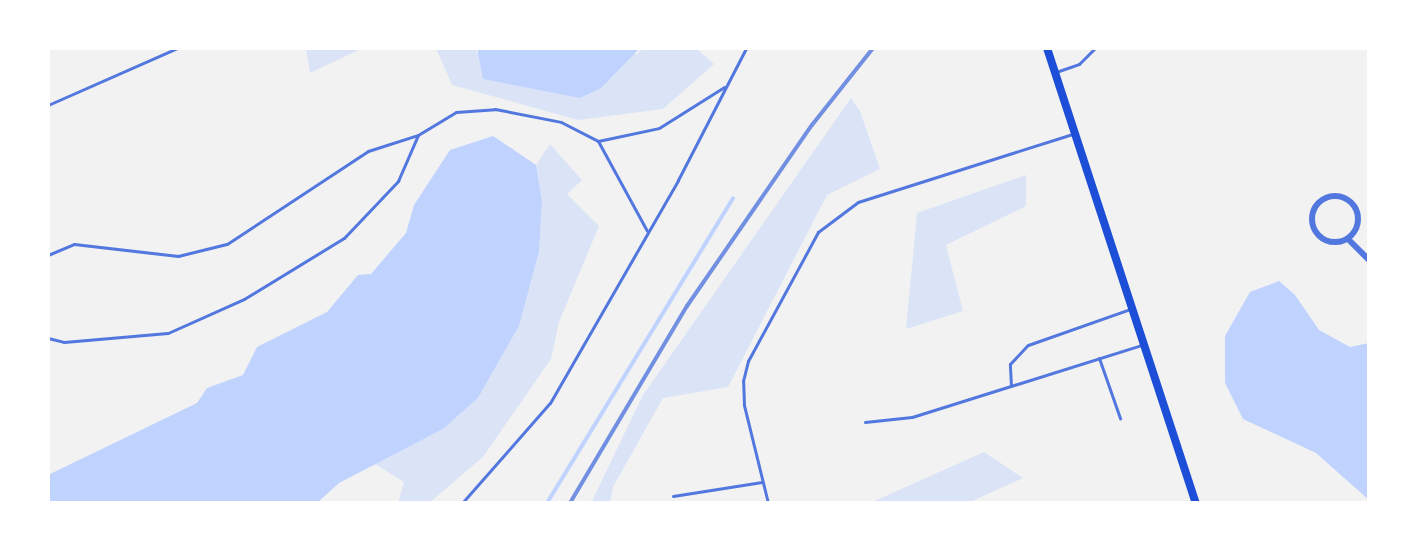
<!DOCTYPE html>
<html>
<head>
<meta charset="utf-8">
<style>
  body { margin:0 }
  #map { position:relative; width:1417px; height:551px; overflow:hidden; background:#f2f2f2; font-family:Cabin,sans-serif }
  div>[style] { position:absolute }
  .green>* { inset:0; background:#dbe4f7 }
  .water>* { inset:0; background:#bfd3fe }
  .stream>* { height:4px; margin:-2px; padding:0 2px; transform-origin:2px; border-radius:2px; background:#bfd3fe }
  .service>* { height:3px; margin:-1.5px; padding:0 1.5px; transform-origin:1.5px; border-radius:1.5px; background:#5277de }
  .minor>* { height:6px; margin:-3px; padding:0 3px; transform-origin:3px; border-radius:3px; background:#5277de }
  .minor>.ring { margin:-3px; padding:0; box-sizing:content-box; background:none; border:6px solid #5277de; border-radius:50% }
  .secondary>* { height:8px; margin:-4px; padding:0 4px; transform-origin:4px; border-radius:4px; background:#1d4ed8 }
  .rail>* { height:4px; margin:-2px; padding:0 2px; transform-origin:2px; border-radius:2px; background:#7290e2 }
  span { translate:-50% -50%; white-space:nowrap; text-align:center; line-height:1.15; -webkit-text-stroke:4.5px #fff; paint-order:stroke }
  .frame { position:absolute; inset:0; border:50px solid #fff; pointer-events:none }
</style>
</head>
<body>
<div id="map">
  <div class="green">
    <div style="clip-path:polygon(306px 48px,363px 48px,310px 73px)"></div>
    <div style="clip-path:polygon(436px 48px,477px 48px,476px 53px,637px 54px,642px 48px,696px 48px,714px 64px,663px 109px,578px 120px,452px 85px)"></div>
    <div style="clip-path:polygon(851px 98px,860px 111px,880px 169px,827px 195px,728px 387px,663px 398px,613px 487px,610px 503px,591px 503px,643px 395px)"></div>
    <div style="clip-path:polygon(550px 144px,582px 180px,567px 194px,599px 226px,559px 322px,551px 359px,483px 457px,429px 503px,398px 503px,404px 482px,375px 464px,443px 429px,478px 398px,519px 326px,539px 252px,542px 201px,536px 165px)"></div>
    <div style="clip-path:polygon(1026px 175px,1026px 206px,946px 245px,963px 311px,906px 329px,917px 213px)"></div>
    <div style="clip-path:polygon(984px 452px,1023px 478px,968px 503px,870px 503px)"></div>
  </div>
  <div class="water">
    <div style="clip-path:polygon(477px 48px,640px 48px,601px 88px,580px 98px,483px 79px)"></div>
    <div style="clip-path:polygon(493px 136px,536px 165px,542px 201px,539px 252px,519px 326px,478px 398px,443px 429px,339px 483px,317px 503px,48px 503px,48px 475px,197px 403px,207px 388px,243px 375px,257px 347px,327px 312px,358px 275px,371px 274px,406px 233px,414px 205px,450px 150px)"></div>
    <div style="clip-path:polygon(1279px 281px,1295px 295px,1319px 330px,1350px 347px,1369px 343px,1369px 500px,1316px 453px,1243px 419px,1225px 383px,1225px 336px,1250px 292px)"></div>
  </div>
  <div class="stream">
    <div style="left:547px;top:503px;width:357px;rotate:-58.6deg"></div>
  </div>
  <div class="service">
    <div style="left:1056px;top:72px;width:24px;rotate:-19deg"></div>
    <div style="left:1079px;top:64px;width:23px;rotate:-45deg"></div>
    <div style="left:48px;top:105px;width:141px;rotate:-23.8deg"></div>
    <div style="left:598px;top:141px;width:62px;rotate:-12deg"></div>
    <div style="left:659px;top:128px;width:77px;rotate:-32.2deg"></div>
    <div style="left:48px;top:255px;width:28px;rotate:-23deg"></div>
    <div style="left:74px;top:244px;width:105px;rotate:6.6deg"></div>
    <div style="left:178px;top:256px;width:50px;rotate:-13.8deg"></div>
    <div style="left:227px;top:244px;width:169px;rotate:-33.4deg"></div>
    <div style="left:368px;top:151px;width:52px;rotate:-17.7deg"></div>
    <div style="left:48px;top:338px;width:16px;rotate:14deg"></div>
    <div style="left:64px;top:342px;width:104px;rotate:-4.9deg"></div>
    <div style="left:168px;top:333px;width:83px;rotate:-24.1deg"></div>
    <div style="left:244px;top:299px;width:117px;rotate:-31.4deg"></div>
    <div style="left:344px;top:238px;width:79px;rotate:-46.5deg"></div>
    <div style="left:398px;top:181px;width:50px;rotate:-66.5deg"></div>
    <div style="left:418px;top:135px;width:44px;rotate:-31.2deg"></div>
    <div style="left:456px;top:112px;width:39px;rotate:-4deg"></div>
    <div style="left:495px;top:109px;width:67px;rotate:11.1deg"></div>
    <div style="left:561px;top:122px;width:42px;rotate:27.2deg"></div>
    <div style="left:598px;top:141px;width:102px;rotate:61.4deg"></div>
    <div style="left:1099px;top:358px;width:64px;rotate:70.7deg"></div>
    <div style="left:1011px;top:386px;width:22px;rotate:-93deg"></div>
    <div style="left:1010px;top:364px;width:26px;rotate:-47deg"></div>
    <div style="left:1028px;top:345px;width:108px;rotate:-19.4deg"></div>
    <div style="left:865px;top:422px;width:47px;rotate:-6.1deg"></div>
    <div style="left:912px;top:417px;width:241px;rotate:-17.4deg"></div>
    <div style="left:673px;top:496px;width:90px;rotate:-8.9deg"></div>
    <div style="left:462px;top:503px;width:133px;rotate:-48.7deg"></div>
    <div style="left:550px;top:403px;width:257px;rotate:-60.1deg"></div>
    <div style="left:678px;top:180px;width:148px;rotate:-62.7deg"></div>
    <div style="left:768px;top:503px;width:101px;rotate:-103.8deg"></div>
    <div style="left:744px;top:405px;width:24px;rotate:-92deg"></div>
    <div style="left:743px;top:381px;width:21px;rotate:-76deg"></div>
    <div style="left:748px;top:361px;width:147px;rotate:-61.5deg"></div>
    <div style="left:818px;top:232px;width:50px;rotate:-36.9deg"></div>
    <div style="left:858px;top:202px;width:225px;rotate:-17.6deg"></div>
  </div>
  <div class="minor">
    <div class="ring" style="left:1312px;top:196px;width:40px;height:40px"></div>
    <div style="left:1348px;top:239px;width:30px;rotate:45deg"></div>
  </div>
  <div class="secondary">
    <div style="left:1047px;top:48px;width:479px;rotate:71.9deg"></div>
  </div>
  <div class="rail">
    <div style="left:570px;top:503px;width:229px;rotate:-59.3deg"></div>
    <div style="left:687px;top:306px;width:220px;rotate:-55.4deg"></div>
    <div style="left:812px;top:125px;width:98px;rotate:-51.6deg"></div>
  </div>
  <div class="frame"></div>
</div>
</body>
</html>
